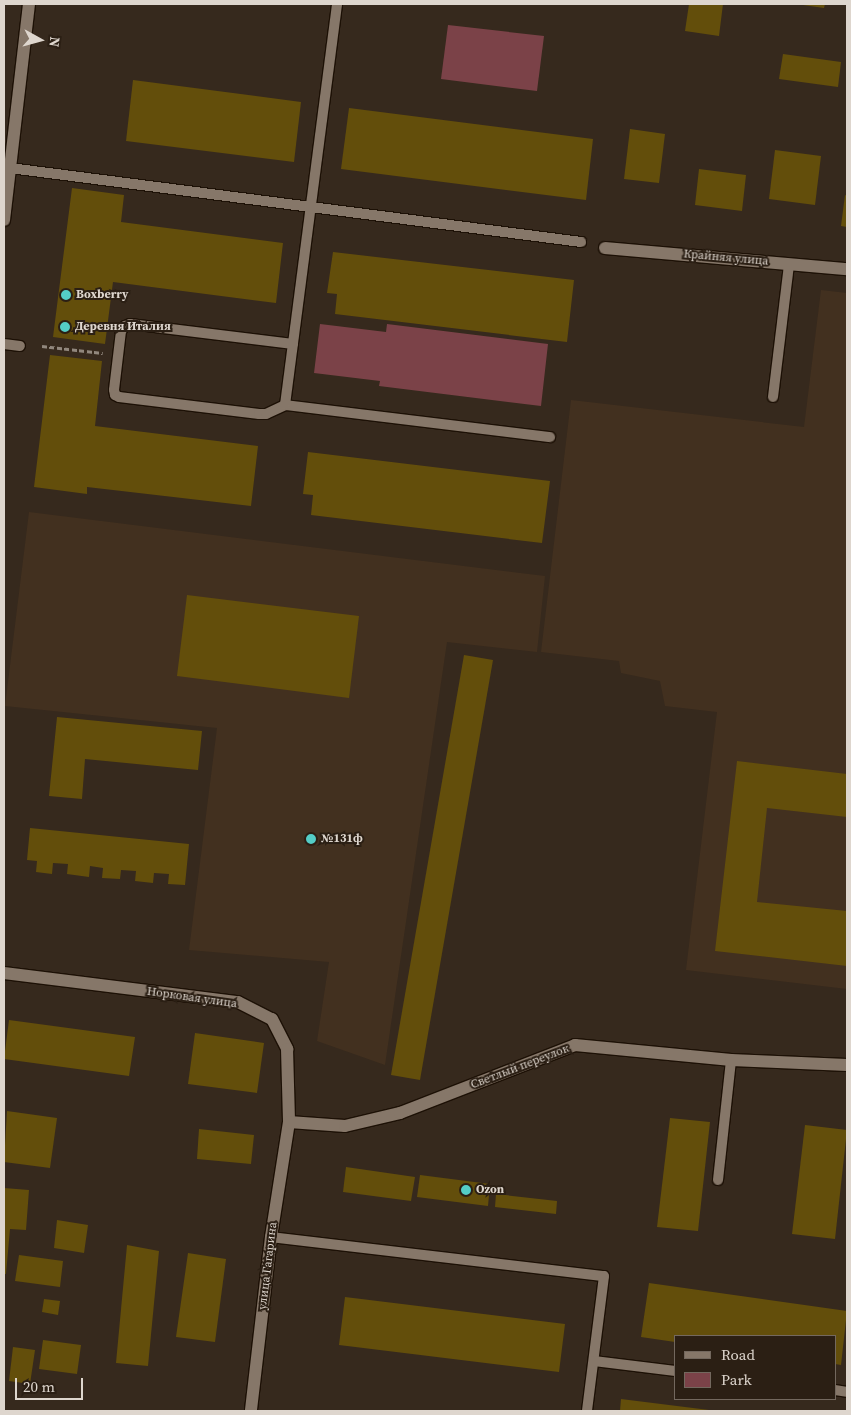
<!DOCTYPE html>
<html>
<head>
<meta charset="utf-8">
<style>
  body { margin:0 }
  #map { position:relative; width:851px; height:1415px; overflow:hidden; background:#36291d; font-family:"Source Serif 4",serif }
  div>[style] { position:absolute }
  .built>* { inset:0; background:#42301f }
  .green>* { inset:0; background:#7b4248 }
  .building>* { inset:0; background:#634e0b }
  .path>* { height:3px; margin-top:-1.5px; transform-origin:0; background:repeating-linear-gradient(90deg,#91877d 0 5px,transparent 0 7.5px) }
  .roads { filter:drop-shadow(1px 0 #1d1106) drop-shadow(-1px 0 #1d1106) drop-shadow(0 1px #1d1106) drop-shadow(0 -1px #1d1106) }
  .lane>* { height:10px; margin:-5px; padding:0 5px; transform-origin:5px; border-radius:5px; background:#867769 }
  .street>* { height:12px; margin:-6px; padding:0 6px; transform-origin:6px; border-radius:6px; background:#867769 }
  .dots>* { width:14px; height:14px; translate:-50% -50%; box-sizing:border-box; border:2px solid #2b1f14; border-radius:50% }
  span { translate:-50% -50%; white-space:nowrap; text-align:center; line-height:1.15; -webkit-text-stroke:4px #2b1f14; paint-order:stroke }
  .street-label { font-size:12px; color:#ded6ce }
  .poi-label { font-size:12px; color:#ded6ce; font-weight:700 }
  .left { translate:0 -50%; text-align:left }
  .frame { position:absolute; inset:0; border:5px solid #ded6ce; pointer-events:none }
  .legend { position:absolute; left:674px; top:1335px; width:162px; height:65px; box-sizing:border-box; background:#2b1f14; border:1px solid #73685e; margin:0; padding:6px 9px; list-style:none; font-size:15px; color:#ded6ce }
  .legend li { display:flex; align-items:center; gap:10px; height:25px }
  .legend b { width:25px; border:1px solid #73685e }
  .north { position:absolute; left:15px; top:15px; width:50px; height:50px; -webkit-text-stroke:4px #2b1f14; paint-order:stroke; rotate:97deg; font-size:14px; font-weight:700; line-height:20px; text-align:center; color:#ded6ce }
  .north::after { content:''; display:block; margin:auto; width:18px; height:22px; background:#ded6ce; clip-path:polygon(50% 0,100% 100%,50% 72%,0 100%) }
  .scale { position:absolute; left:15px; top:1378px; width:68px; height:22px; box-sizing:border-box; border:2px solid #ded6ce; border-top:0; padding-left:6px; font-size:15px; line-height:18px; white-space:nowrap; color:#ded6ce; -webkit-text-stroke:4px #2b1f14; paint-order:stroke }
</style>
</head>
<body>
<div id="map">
  <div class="built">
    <div style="clip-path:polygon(821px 290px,847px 293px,847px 989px,686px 970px,717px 712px,665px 706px,660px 681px,621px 673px,619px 661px,541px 652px,571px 400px,804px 427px)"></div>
    <div style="clip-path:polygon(29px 512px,545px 576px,537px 652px,447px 642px,385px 1065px,317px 1041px,329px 962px,189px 950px,217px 728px,5px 706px)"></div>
  </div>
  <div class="green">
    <div style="clip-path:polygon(448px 25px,544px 36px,537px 91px,441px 79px)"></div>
    <div style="clip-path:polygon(320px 324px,386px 332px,387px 324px,548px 344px,541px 406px,379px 386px,380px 381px,314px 373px)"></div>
  </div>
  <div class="building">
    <div style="clip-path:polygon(689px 4px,723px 4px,719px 36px,685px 31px)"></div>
    <div style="clip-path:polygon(796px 4px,825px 4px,824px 8px)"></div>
    <div style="clip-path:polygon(783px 54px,841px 62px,838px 87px,779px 79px)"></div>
    <div style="clip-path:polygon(133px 80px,301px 102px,294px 162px,126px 141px)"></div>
    <div style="clip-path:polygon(349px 108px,593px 139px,586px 200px,341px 169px)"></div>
    <div style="clip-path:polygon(630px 129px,665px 134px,659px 183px,624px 179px)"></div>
    <div style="clip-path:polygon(775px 150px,821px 156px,815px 205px,769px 199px)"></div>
    <div style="clip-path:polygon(699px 169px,746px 175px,742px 211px,695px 205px)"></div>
    <div style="clip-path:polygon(72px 188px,124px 195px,121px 222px,283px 243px,276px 303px,113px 282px,105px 344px,53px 337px)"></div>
    <div style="clip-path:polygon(845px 195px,847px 196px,847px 227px,841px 226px)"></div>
    <div style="clip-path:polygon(333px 252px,574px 280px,567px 342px,335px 314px,337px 294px,327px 293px)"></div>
    <div style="clip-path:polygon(50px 355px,102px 361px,95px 426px,258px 446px,251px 506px,87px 487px,87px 494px,34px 487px)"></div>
    <div style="clip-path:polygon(308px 452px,550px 481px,542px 543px,311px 515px,313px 495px,303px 494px)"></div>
    <div style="clip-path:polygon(187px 595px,359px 616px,349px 698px,177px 676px)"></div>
    <div style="clip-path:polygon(464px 655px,493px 660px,420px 1080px,391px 1075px)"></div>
    <div style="clip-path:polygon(57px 717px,202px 731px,198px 770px,85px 759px,82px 799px,49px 796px)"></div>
    <div style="clip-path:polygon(737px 761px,847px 774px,847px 817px,767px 808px,757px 902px,847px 911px,847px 966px,715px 951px)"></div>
    <div style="clip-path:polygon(30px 828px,189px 844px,185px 885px,168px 884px,169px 874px,154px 873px,153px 883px,135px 881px,136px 871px,121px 870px,120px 879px,102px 878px,103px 868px,90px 866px,89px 877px,67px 874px,68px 864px,53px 863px,52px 874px,36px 872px,37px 861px,27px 860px)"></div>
    <div style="clip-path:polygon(9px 1020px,135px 1037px,129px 1076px,4px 1059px)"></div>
    <div style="clip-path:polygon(195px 1033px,264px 1043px,257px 1093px,188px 1084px)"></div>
    <div style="clip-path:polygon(7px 1111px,57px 1118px,50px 1168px,4px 1162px)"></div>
    <div style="clip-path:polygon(670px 1118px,710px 1122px,698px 1231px,657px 1227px)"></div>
    <div style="clip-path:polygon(805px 1125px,847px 1130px,835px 1239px,792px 1234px)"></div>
    <div style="clip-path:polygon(199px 1129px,254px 1135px,251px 1164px,197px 1159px)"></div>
    <div style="clip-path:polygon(346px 1167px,415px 1177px,411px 1201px,343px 1192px)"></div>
    <div style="clip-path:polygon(420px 1175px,490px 1184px,488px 1206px,417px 1197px)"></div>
    <div style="clip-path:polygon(4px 1188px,29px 1190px,26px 1230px,10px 1229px,6px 1274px,4px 1274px)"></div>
    <div style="clip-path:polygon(496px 1194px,557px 1201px,556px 1214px,495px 1207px)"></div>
    <div style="clip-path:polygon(57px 1220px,88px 1225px,84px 1253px,54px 1248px)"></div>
    <div style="clip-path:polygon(127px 1245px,159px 1251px,148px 1366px,116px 1363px)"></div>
    <div style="clip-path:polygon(188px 1253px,226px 1259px,215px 1342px,176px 1337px)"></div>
    <div style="clip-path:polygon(19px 1255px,63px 1261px,60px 1287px,15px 1281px)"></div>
    <div style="clip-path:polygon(649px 1283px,847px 1311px,841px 1365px,835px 1364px,835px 1336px,675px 1336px,675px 1342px,641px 1337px)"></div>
    <div style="clip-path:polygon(345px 1297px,565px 1324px,559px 1372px,339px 1345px)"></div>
    <div style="clip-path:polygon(44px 1299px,60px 1301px,58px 1315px,42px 1312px)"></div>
    <div style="clip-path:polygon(43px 1340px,81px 1345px,77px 1374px,39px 1369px)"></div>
    <div style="clip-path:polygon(13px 1347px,35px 1350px,30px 1384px,9px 1381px)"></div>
    <div style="clip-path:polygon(621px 1399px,709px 1410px,709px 1411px,620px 1411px)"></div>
  </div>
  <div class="path">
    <div style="left:42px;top:346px;width:61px;rotate:6.5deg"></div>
  </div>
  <div class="roads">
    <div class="lane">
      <div style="left:10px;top:168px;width:576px;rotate:7.38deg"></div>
      <div style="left:4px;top:344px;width:16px;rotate:7deg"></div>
      <div style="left:293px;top:344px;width:164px;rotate:-173deg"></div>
      <div style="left:130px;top:324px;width:5px;rotate:158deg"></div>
      <div style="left:125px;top:326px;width:6px;rotate:129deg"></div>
      <div style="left:121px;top:331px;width:59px;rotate:96.8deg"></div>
      <div style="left:114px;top:390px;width:5px;rotate:79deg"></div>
      <div style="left:115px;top:395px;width:4px;rotate:27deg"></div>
      <div style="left:119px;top:397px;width:141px;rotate:6.9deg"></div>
      <div style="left:259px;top:414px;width:7px"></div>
      <div style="left:266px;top:414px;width:21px;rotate:-25deg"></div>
      <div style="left:285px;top:405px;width:267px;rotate:6.9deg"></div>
      <div style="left:773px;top:397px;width:134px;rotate:-83.1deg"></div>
      <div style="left:285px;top:405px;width:404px;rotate:-82.6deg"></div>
      <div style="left:718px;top:1180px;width:121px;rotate:-83.8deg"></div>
      <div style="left:271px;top:1237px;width:335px;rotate:6.7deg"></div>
      <div style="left:604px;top:1276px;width:136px;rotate:97.2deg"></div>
      <div style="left:594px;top:1361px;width:82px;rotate:7deg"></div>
      <div style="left:835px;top:1390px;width:12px;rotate:9deg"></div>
    </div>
    <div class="street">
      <div style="left:4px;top:220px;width:217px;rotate:-83.4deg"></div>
      <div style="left:605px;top:248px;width:243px;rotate:5deg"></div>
      <div style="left:4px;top:973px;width:236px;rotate:7.1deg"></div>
      <div style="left:238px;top:1002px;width:38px;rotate:27deg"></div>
      <div style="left:272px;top:1019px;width:34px;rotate:63deg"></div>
      <div style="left:287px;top:1049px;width:73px;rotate:88.4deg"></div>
      <div style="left:289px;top:1122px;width:116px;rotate:98.9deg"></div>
      <div style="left:271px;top:1237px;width:175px;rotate:96.6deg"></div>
      <div style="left:289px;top:1122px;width:56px;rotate:4.1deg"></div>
      <div style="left:345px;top:1126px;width:57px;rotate:-13.3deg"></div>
      <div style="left:400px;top:1113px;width:188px;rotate:-21.2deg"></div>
      <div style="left:575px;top:1045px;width:157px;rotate:5.5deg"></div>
      <div style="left:731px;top:1060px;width:116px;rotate:2.5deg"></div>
    </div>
  </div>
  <div class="dots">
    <div style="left:66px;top:295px;background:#54cdc6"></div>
    <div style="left:65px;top:327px;background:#54cdc6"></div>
    <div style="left:311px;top:839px;background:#54cdc6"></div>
    <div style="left:466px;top:1190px;background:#54cdc6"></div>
  </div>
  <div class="street-label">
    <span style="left:726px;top:258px;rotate:5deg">Крайняя улица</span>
    <span style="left:192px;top:998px;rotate:8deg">Норковая улица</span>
    <span style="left:520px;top:1067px;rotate:-21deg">Светлый переулок</span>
    <span style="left:268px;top:1266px;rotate:-83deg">улица Гагарина</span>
  </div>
  <div class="poi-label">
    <span class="left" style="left:76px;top:295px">Boxberry</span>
    <span class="left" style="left:75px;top:327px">Деревня Италия</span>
    <span class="left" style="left:321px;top:839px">№131ф</span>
    <span class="left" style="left:476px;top:1190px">Ozon</span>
  </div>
  <div class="frame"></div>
  <ul class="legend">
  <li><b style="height:6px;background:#867769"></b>Road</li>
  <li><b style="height:14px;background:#7b4248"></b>Park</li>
  </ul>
  <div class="north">N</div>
  <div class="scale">20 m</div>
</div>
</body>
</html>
